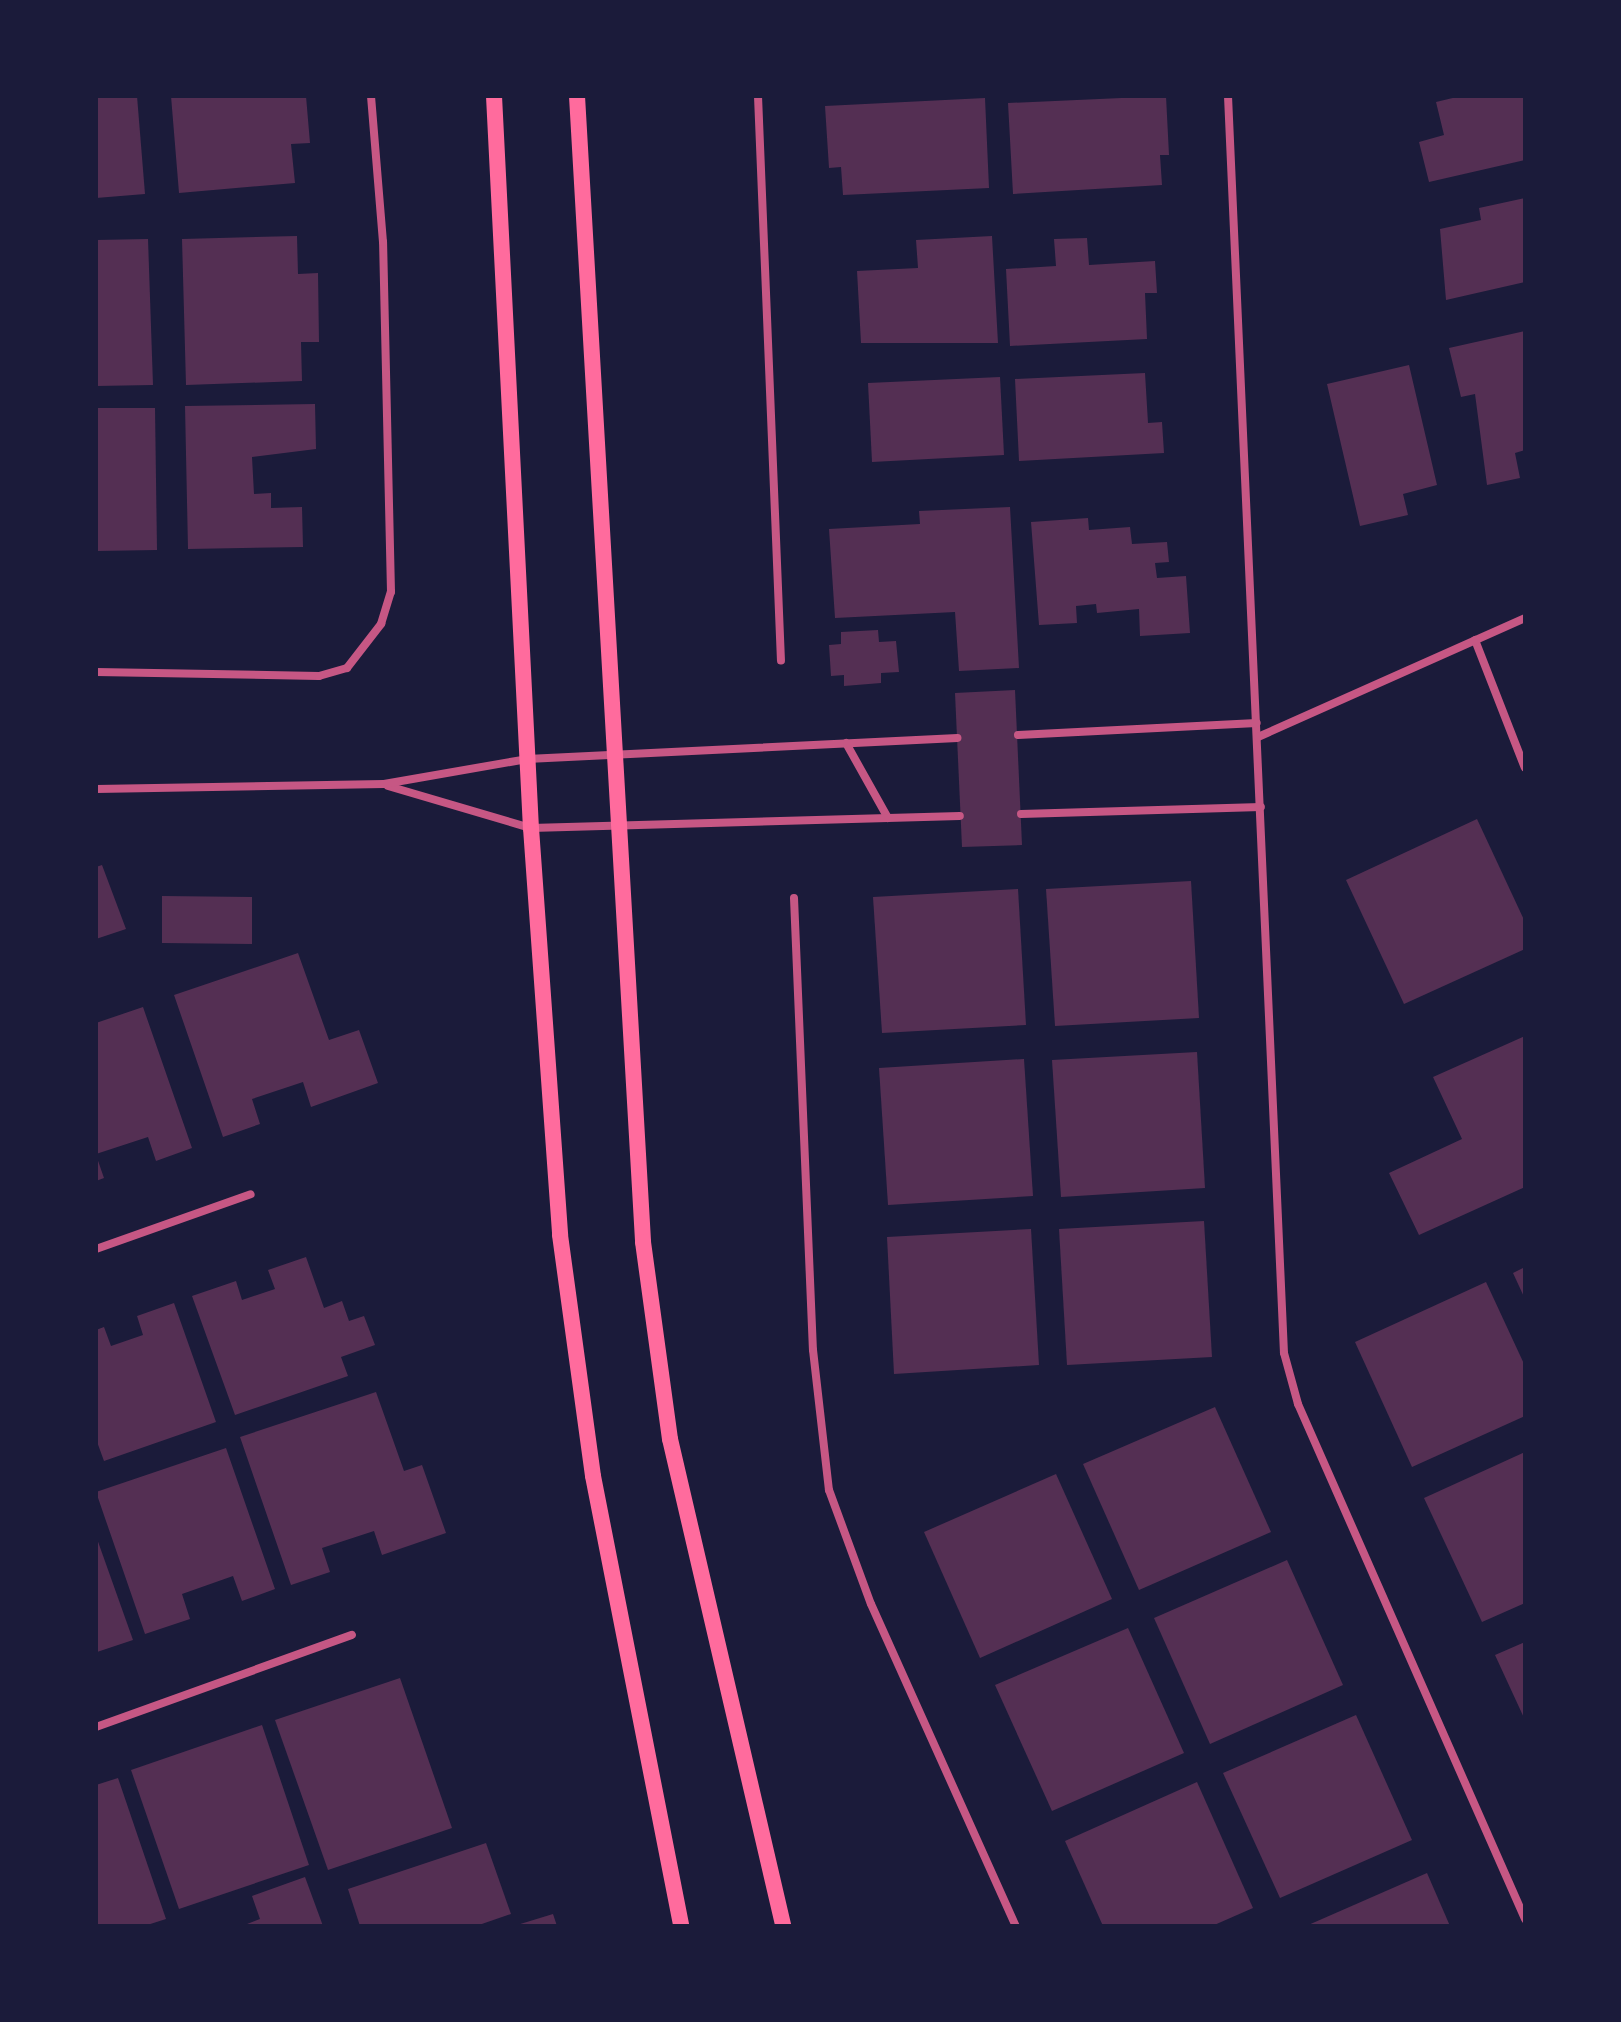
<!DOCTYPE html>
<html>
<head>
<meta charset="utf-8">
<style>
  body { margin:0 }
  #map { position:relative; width:1621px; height:2022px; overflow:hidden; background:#1b1b3a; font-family:"PT Sans Narrow",sans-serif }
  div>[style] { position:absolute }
  .building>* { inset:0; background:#542f53 }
  .minor>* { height:8px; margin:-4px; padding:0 4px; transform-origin:4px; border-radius:4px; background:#c65784 }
  .secondary>* { height:16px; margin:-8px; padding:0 8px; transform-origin:8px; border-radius:8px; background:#ff6b9d }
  span { translate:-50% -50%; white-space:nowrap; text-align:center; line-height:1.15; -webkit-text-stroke:8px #1b1b3a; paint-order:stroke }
  .frame { position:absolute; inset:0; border:98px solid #1b1b3a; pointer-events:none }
</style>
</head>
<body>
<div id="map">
  <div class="building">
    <div style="clip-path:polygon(96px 96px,137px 96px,145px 194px,96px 198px)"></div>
    <div style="clip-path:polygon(171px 96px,306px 96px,310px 143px,291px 144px,295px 183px,179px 193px)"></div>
    <div style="clip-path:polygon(1166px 96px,1169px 155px,1160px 155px,1162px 185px,1013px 194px,1008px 103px)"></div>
    <div style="clip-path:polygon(1461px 96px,1525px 96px,1525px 160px,1429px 182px,1419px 142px,1444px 135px,1436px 102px)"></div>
    <div style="clip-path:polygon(985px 98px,989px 188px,843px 195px,841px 167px,829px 168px,825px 106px)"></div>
    <div style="clip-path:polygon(1525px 198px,1525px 282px,1446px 300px,1440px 229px,1481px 220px,1479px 208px)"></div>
    <div style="clip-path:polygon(297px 236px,298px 274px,318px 273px,319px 342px,301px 342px,302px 381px,186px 385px,182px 239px)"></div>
    <div style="clip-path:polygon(992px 236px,998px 343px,861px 343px,857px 271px,918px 268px,916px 240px)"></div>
    <div style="clip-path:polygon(1087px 238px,1089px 265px,1155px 261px,1157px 293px,1145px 293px,1147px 339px,1010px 346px,1006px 269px,1056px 266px,1054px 239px)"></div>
    <div style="clip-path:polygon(148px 239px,153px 385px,96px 386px,96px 240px)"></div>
    <div style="clip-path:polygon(1525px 331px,1525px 450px,1515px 453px,1520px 478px,1487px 485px,1475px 394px,1461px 397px,1449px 348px)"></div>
    <div style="clip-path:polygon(1409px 365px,1437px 485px,1403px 494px,1408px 515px,1360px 526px,1327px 384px)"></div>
    <div style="clip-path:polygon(1145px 373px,1148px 423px,1162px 422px,1164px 453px,1019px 461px,1015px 379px)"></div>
    <div style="clip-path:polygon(1000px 377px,1004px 455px,872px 462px,868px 383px)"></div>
    <div style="clip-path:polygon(315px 404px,316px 449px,252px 457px,254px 494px,271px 493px,271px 508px,302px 507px,303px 547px,188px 549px,185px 406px)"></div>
    <div style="clip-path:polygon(96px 408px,155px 408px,157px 550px,96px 551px)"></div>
    <div style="clip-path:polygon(1010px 507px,1019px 668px,959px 671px,955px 612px,835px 618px,829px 529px,920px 524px,919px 511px)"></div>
    <div style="clip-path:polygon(1088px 518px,1089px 530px,1130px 527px,1132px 544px,1167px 542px,1169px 562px,1155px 563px,1157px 578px,1186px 576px,1190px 633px,1140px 636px,1139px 609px,1097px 613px,1096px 604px,1076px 606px,1077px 623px,1039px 625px,1031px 522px)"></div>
    <div style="clip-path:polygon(878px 630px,879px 642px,896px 641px,899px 672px,881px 673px,881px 683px,844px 686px,844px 675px,831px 676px,829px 645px,841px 644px,841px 632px)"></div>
    <div style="clip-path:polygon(1015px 690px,1022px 845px,962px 847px,955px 693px)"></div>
    <div style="clip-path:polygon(1477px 819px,1525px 922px,1525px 949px,1404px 1004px,1346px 880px)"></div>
    <div style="clip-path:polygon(102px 865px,126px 929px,96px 939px,96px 867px)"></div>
    <div style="clip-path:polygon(1191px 881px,1199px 1018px,1055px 1026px,1046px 889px)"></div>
    <div style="clip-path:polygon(1018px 889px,1026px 1025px,882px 1033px,873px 897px)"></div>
    <div style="clip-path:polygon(162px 896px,252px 897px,252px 944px,162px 943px)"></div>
    <div style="clip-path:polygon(298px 953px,329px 1040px,359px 1030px,378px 1083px,311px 1107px,303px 1082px,252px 1099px,260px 1124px,223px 1137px,174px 995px)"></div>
    <div style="clip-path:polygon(143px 1007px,192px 1148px,156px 1161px,148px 1137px,96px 1154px,96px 1023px)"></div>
    <div style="clip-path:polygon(1525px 1036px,1525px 1187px,1419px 1235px,1389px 1173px,1462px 1139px,1433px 1077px)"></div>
    <div style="clip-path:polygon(1197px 1052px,1205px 1188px,1061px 1197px,1052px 1060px)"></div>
    <div style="clip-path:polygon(1024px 1059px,1033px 1196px,888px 1205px,879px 1068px)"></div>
    <div style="clip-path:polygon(96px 1155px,104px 1178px,96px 1181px)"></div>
    <div style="clip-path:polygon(1204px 1221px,1212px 1357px,1067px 1365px,1059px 1229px)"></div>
    <div style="clip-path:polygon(1031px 1229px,1039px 1365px,894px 1374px,887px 1237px)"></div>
    <div style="clip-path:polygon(306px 1257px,324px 1308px,342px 1301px,349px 1321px,364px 1316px,375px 1345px,341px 1357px,348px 1376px,235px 1415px,192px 1296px,236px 1281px,242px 1300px,275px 1289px,268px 1270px)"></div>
    <div style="clip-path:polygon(1525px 1267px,1525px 1299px,1513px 1273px)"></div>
    <div style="clip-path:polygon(1486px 1282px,1525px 1366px,1525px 1416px,1412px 1467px,1355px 1342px)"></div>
    <div style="clip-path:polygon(174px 1303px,216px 1422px,104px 1461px,96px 1439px,96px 1330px,104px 1327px,111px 1346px,143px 1335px,137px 1316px)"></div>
    <div style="clip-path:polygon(376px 1392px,404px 1471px,422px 1465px,446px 1533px,382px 1555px,374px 1531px,322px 1548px,330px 1572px,291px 1585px,240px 1437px)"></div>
    <div style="clip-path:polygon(1215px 1407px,1271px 1532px,1139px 1590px,1083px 1464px)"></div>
    <div style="clip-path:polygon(226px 1448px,275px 1589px,242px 1601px,233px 1576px,182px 1594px,190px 1619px,145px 1634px,96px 1492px)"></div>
    <div style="clip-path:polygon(1525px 1452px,1525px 1603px,1482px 1622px,1424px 1498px)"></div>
    <div style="clip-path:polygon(1056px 1474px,1112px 1599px,980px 1658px,924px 1532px)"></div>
    <div style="clip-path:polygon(96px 1536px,133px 1640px,97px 1652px,96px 1649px)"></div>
    <div style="clip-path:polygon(1287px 1560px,1343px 1685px,1210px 1744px,1154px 1618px)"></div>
    <div style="clip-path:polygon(1128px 1628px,1184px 1753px,1052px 1811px,995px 1685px)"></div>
    <div style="clip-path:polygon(1525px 1642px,1525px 1720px,1495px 1655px)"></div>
    <div style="clip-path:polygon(400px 1678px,452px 1828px,328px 1870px,275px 1720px)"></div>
    <div style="clip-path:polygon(1356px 1715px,1412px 1840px,1280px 1898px,1223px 1773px)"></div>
    <div style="clip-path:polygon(262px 1725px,309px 1865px,179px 1909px,131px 1770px)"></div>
    <div style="clip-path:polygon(118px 1778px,166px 1919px,144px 1926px,96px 1926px,96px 1785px)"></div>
    <div style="clip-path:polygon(1197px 1782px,1253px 1908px,1212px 1926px,1103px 1926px,1065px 1841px)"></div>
    <div style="clip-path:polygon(486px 1843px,511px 1914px,476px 1926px,360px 1926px,348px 1889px)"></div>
    <div style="clip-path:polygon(1427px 1873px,1450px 1926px,1306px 1926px)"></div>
    <div style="clip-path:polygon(305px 1877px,323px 1926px,242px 1926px,260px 1919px,252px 1896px)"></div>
    <div style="clip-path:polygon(553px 1914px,557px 1926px,518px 1926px,517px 1925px)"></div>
  </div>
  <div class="minor">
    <div style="left:758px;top:96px;width:565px;rotate:87.67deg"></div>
    <div style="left:1228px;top:96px;width:1258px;rotate:87.45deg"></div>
    <div style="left:1284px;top:1353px;width:53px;rotate:74.6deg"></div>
    <div style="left:1298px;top:1404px;width:563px;rotate:66.21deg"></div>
    <div style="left:1475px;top:640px;width:137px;rotate:68.7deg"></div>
    <div style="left:96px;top:672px;width:223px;rotate:1deg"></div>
    <div style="left:319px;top:676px;width:29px;rotate:-16deg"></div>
    <div style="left:347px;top:668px;width:56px;rotate:-52.3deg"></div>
    <div style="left:381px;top:624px;width:34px;rotate:-73deg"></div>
    <div style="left:391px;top:592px;width:350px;rotate:-91.3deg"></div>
    <div style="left:383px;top:242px;width:146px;rotate:-94.7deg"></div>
    <div style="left:1018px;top:735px;width:239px;rotate:-2.9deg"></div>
    <div style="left:1258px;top:737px;width:292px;rotate:-24deg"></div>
    <div style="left:846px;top:743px;width:86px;rotate:60.8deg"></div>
    <div style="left:388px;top:786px;width:149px;rotate:16.4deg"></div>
    <div style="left:531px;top:828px;width:429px;rotate:-1.6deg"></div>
    <div style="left:96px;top:789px;width:288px;rotate:-1deg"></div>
    <div style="left:384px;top:784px;width:145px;rotate:-9.9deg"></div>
    <div style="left:527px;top:759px;width:431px;rotate:-2.8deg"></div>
    <div style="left:1021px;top:814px;width:240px;rotate:-1.7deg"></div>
    <div style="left:794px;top:898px;width:452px;rotate:87.6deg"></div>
    <div style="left:813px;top:1350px;width:141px;rotate:83.5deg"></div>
    <div style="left:829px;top:1490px;width:121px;rotate:69.8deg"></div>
    <div style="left:871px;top:1604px;width:353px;rotate:65.8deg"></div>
    <div style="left:96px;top:1249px;width:164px;rotate:-19.5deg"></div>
    <div style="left:96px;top:1727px;width:272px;rotate:-19.8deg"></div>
  </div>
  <div class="secondary">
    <div style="left:494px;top:96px;width:733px;rotate:87.11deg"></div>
    <div style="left:531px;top:828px;width:408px;rotate:85.9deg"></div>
    <div style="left:560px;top:1235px;width:243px;rotate:82.2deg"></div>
    <div style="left:593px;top:1476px;width:459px;rotate:78.9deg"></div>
    <div style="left:577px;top:96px;width:1148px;rotate:86.7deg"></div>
    <div style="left:643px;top:1242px;width:199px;rotate:82.2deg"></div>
    <div style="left:670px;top:1439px;width:500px;rotate:76.9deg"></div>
  </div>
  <div class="frame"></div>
</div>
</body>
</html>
